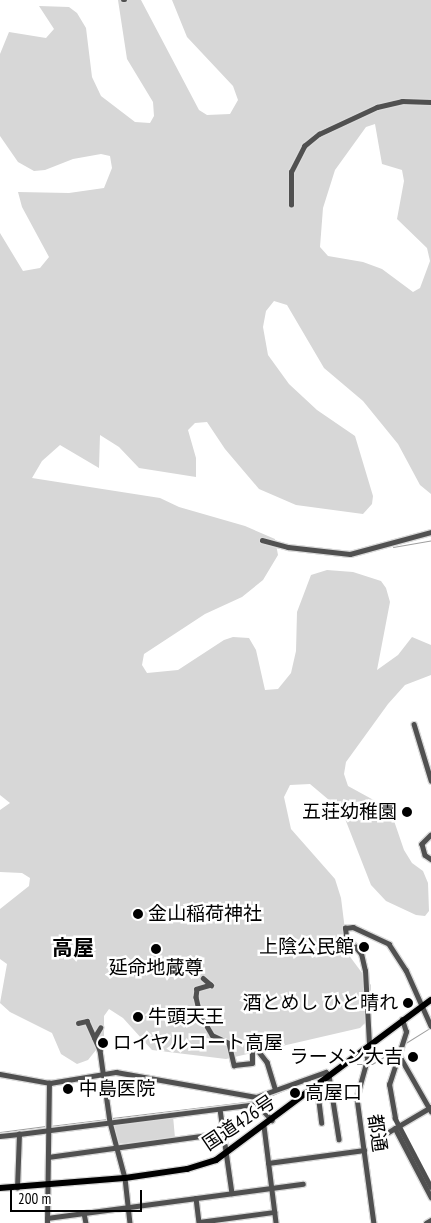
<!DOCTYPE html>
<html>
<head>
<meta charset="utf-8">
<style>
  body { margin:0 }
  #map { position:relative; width:431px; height:1223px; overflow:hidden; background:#fff; font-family:"PT Sans Narrow","Noto Sans JP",sans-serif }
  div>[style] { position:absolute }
  .green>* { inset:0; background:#d7d7d7 }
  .stream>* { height:1px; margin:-0.5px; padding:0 0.5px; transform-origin:0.5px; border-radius:0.5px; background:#9e9e9e }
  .roads { filter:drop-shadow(1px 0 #dbdbdb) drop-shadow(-1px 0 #dbdbdb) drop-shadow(0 1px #dbdbdb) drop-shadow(0 -1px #dbdbdb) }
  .minor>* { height:4.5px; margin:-2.25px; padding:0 2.25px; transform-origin:2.25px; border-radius:2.25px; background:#505050 }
  .highway>* { height:6px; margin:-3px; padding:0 3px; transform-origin:3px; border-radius:3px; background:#000 }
  .minor-bridge>* { height:4.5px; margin:-2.25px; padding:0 2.25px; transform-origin:2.25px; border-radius:2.25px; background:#505050 }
  .dots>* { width:14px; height:14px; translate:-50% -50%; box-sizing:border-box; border:2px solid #fff; border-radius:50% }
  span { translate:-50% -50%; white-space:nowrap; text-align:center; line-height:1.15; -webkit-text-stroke:5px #fff; paint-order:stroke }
  .poi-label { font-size:19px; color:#000 }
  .right { translate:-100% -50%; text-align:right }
  .left { translate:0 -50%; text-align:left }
  .street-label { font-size:19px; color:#000 }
  .quarter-label { font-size:21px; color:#000; font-weight:700 }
  .scale { position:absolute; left:10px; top:1190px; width:132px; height:22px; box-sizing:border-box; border:2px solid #000; border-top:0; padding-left:6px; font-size:15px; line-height:18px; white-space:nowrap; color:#000; -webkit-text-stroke:4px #fff; paint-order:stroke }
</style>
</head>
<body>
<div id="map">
  <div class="green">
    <div style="clip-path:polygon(evenodd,118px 0,141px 0,199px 110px,207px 115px,230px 114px,238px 100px,233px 86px,187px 37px,172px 0,431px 0,431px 494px,420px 485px,398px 444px,363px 401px,324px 368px,287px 305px,274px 301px,266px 311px,263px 327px,268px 355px,289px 384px,317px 410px,355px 436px,373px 496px,372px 504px,363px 514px,296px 505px,259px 489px,225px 449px,207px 422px,195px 423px,188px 430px,196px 458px,196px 477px,139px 468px,119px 447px,100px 435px,99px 468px,60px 445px,42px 461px,32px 478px,160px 498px,179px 507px,245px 526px,275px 539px,278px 555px,263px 580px,242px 597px,205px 614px,144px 654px,142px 665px,147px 673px,178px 670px,224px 640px,233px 637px,249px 638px,256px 650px,265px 690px,278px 689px,291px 673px,296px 651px,297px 612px,311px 575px,327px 570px,353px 572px,381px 581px,386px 588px,390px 602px,377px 670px,398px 655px,412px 637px,431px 645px,431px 675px,405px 685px,388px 704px,346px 762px,344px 774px,348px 786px,390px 809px,404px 850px,412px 863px,423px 871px,428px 883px,429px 911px,425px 916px,416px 915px,386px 901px,371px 885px,342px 811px,310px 784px,290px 785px,284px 797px,291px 829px,335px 879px,341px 898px,348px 954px,371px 985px,371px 1017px,360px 1028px,226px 1059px,152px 1050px,123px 1018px,109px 1009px,104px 1016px,104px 1036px,100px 1045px,88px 1060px,77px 1064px,61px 1054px,52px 1033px,10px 1012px,0 1003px,7px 964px,0 959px,0 909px,29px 886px,30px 878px,22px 873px,0 872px,0 810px,10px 803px,0 795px,0 233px,23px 271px,40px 268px,49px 257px,22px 207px,18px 192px,69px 193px,104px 188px,112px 168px,110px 156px,101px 154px,73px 159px,45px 170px,34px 171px,18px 162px,0 136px,0 54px,9px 32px,46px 38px,54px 29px,39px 6px,69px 7px,77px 13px,86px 28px,92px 77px,101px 96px,135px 122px,150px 123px,154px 116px,153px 102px,127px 59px,118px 0,375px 124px,382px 164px,402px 170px,404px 181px,397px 219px,427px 248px,430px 261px,420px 288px,413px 292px,382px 269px,363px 262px,328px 256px,320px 247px,323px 208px,335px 170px,366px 127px,375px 124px)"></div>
    <div style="clip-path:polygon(173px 1116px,175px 1138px,117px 1144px,113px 1124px)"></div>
  </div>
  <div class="stream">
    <div style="left:393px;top:547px;width:39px;rotate:-10deg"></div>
    <div style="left:404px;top:1044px;width:31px;rotate:-32deg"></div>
    <div style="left:357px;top:1064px;width:15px"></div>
    <div style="left:372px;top:1064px;width:31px;rotate:-31deg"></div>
    <div style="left:112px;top:1118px;width:149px;rotate:-6.9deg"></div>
    <div style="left:260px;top:1100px;width:50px;rotate:-22.4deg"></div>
    <div style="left:50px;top:1126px;width:58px;rotate:-6.9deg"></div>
    <div style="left:0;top:1132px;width:46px;rotate:-7.4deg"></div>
  </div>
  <div class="roads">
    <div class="minor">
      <div style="left:123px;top:0;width:2px"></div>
      <div style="left:291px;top:205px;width:33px;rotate:-90deg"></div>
      <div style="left:291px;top:172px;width:29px;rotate:-63deg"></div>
      <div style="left:304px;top:146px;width:19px;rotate:-39deg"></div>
      <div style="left:319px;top:134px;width:64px;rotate:-25deg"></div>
      <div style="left:377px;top:107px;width:26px;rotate:-13deg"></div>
      <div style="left:402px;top:101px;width:29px;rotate:2deg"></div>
      <div style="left:262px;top:540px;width:27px;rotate:15deg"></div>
      <div style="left:288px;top:547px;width:62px;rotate:6.4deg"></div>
      <div style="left:350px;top:554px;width:84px;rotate:-15.2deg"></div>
      <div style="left:414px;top:724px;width:59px;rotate:73.1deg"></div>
      <div style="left:431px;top:835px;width:13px;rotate:135deg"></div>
      <div style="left:422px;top:844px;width:11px;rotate:75deg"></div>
      <div style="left:425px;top:855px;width:7px;rotate:34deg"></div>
      <div style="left:203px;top:978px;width:11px;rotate:41deg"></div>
      <div style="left:211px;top:985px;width:15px;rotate:164deg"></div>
      <div style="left:197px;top:989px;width:8px;rotate:97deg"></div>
      <div style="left:196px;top:997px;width:17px;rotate:77deg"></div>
      <div style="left:200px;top:1014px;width:24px;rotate:60deg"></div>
      <div style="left:212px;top:1035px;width:19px;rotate:25deg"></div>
      <div style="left:229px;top:1043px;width:23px;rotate:77deg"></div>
      <div style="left:234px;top:1065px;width:18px;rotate:-6deg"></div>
      <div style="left:252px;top:1063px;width:14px;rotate:-90deg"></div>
      <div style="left:252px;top:1049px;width:4px;rotate:-14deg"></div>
      <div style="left:256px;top:1048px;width:18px;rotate:52deg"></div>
      <div style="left:267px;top:1062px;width:28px;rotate:73deg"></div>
      <div style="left:78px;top:1023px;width:9px;rotate:-13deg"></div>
      <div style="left:87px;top:1021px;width:32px;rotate:66deg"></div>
      <div style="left:100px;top:1050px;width:73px;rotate:82.1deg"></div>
      <div style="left:110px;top:1122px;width:58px;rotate:75deg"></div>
      <div style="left:125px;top:1178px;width:45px;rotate:83.7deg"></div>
      <div style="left:94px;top:1038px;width:12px;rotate:-59deg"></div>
      <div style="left:369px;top:1044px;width:73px;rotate:-93.1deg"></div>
      <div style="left:365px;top:971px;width:17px;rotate:-103deg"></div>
      <div style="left:361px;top:954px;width:23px;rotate:-130deg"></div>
      <div style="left:346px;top:936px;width:8px;rotate:-97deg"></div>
      <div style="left:345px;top:928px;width:8px;rotate:-7deg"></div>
      <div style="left:353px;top:927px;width:40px;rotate:25deg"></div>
      <div style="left:389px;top:944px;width:31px;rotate:57deg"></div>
      <div style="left:406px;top:970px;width:61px;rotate:65.9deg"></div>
      <div style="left:363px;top:1049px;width:10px;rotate:61deg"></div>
      <div style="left:368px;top:1058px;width:41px;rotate:105.4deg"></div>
      <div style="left:357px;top:1098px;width:126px;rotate:82.3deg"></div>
      <div style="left:398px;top:1053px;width:67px;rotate:60.4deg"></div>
      <div style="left:0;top:1074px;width:51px;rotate:10.2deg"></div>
      <div style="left:50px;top:1083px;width:67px;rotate:-9.5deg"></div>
      <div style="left:116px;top:1072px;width:142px;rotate:10.1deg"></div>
      <div style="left:256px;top:1097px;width:74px;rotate:-19.7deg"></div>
      <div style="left:326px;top:1072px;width:4px;rotate:45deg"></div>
      <div style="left:329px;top:1075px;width:65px;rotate:81.1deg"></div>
      <div style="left:317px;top:1085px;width:38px;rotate:83deg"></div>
      <div style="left:220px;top:1109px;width:85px;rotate:81.9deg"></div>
      <div style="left:395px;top:1118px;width:34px;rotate:-100deg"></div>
      <div style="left:389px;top:1085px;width:56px;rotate:-72.2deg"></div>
      <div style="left:406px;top:1032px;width:13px;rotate:-108deg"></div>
      <div style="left:264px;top:1126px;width:98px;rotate:82.9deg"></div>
      <div style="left:395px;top:1128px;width:78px;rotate:62.4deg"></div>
      <div style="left:387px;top:1133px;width:51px;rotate:-30.6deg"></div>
      <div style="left:0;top:1136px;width:19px;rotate:-6deg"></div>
      <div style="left:48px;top:1157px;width:178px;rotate:-7.8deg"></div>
      <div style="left:268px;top:1163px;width:97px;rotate:-7.7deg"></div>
      <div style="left:17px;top:1188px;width:54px;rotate:-87.9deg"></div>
      <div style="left:19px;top:1134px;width:240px;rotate:-7.2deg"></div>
      <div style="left:257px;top:1104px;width:22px;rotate:47deg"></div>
      <div style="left:196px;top:1198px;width:25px;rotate:83deg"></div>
      <div style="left:84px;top:1213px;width:10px;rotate:79deg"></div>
      <div style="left:47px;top:1218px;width:258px;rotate:-7.6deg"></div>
      <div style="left:199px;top:1222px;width:76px;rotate:-7.6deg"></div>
      <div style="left:47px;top:1223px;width:140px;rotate:-89.2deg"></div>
      <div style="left:426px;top:1223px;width:6px;rotate:-31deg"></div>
    </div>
    <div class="highway">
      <div style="left:0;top:1188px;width:125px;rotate:-4.6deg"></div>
      <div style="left:125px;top:1178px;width:63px;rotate:-8.3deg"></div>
      <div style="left:187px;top:1169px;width:30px;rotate:-17deg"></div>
      <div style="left:216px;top:1160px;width:268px;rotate:-36.7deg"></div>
    </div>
  </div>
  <div class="minor-bridge">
    <div style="left:395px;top:1118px;width:78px;rotate:62.4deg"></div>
  </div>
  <div class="dots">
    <div style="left:407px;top:812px;background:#000"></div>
    <div style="left:138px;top:914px;background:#000"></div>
    <div style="left:364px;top:947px;background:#000"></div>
    <div style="left:156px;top:949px;background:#000"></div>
    <div style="left:408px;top:1003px;background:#000"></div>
    <div style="left:138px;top:1017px;background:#000"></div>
    <div style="left:103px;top:1043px;background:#000"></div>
    <div style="left:413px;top:1057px;background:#000"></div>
    <div style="left:68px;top:1089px;background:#000"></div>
    <div style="left:295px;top:1093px;background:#000"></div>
  </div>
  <div class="poi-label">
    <span class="right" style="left:397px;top:812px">五荘幼稚園</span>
    <span class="left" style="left:148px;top:914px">金山稲荷神社</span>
    <span class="right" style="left:354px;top:947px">上陰公民館</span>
    <span style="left:156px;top:968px">延命地蔵尊</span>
    <span class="right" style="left:398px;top:1003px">酒とめし ひと晴れ</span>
    <span class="left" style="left:148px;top:1017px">牛頭天王</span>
    <span class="left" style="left:113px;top:1043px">ロイヤルコート高屋</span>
    <span class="right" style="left:403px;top:1057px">ラーメン大吉</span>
    <span class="left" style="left:79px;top:1089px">中島医院</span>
    <span class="left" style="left:305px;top:1093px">高屋口</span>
  </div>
  <div class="street-label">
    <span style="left:239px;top:1123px;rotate:-34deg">国道426号</span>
    <span style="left:377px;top:1133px;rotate:82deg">都通</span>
  </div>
  <div class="quarter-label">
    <span style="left:73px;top:948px">高屋</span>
  </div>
  <div class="scale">200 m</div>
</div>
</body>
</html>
